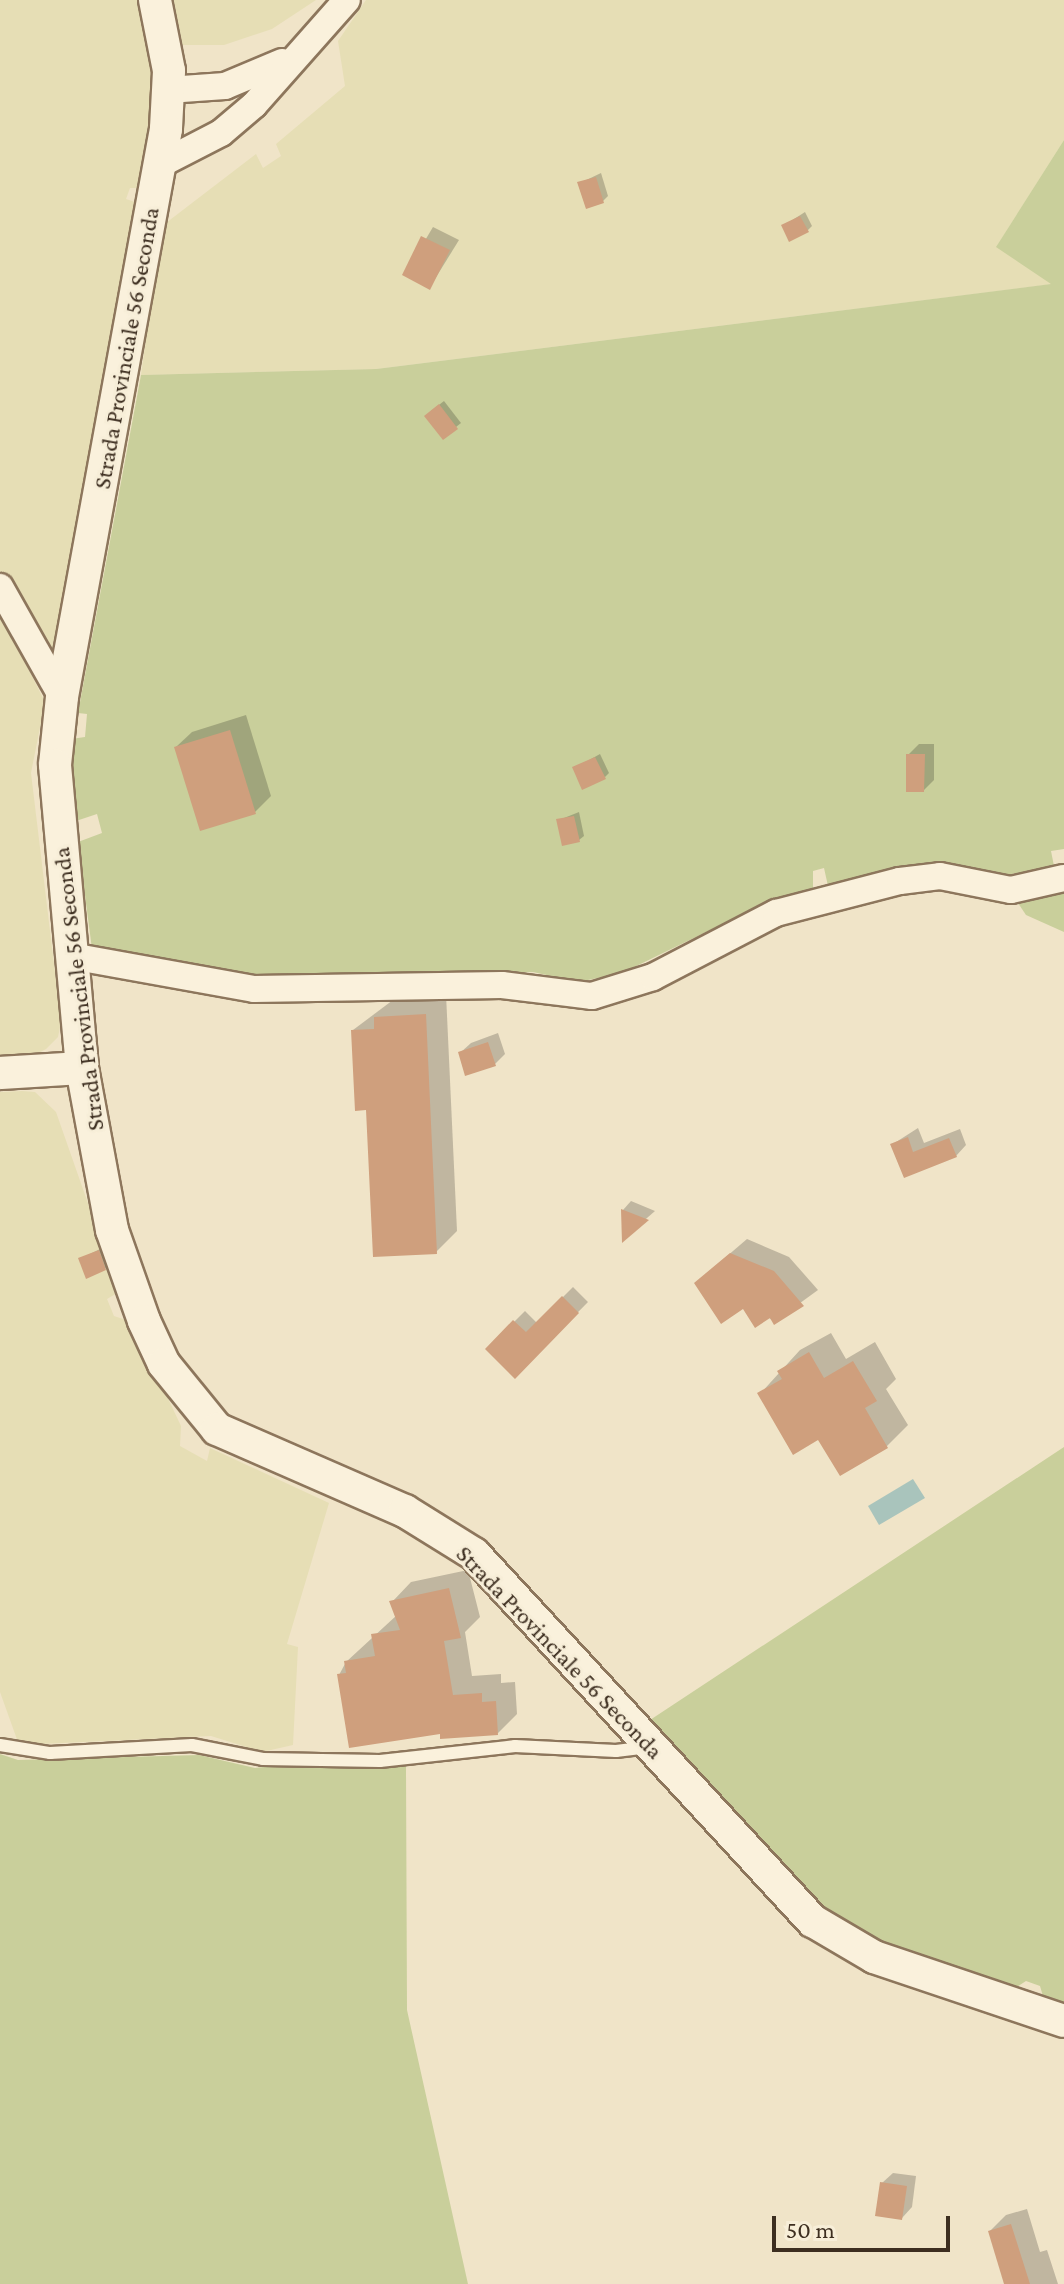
<!DOCTYPE html>
<html>
<head>
<meta charset="utf-8">
<style>
  body { margin:0 }
  #map { position:relative; width:1064px; height:2284px; overflow:hidden; background:#f0e4c8; font-family:"Crimson Pro",serif }
  div>[style] { position:absolute }
  .farmland>* { inset:0; background:#e6deb5 }
  .green>* { inset:0; background:#c9cf9b }
  .water>* { inset:0; background:#a9c4bc }
  .shadow>* { inset:0; background:#0003 }
  .building>* { inset:0; background:#cf9f7d }
  .roads { filter:drop-shadow(2px 0 #8d765c) drop-shadow(-2px 0 #8d765c) drop-shadow(0 2px #8d765c) drop-shadow(0 -2px #8d765c) }
  .service>* { height:12px; margin:-6px; padding:0 6px; transform-origin:6px; border-radius:6px; background:#faf1dc }
  .minor>* { height:26px; margin:-13px; padding:0 13px; transform-origin:13px; border-radius:13px; background:#faf1dc }
  .tertiary>* { height:32px; margin:-16px; padding:0 16px; transform-origin:16px; border-radius:16px; background:#faf1dc }
  span { translate:-50% -50%; white-space:nowrap; text-align:center; line-height:1.15; -webkit-text-stroke:6px #f7eed8; paint-order:stroke }
  .street-label { font-size:24px; color:#3d2e20 }
  .scale { position:absolute; left:772px; top:2216px; width:178px; height:36px; box-sizing:border-box; border:4px solid #3d2e20; border-top:0; padding-left:10px; font-size:24px; line-height:28px; white-space:nowrap; color:#3d2e20; -webkit-text-stroke:6px #f7eed8; paint-order:stroke }
</style>
</head>
<body>
<div id="map">
  <div class="farmland">
    <div style="clip-path:polygon(0 0,141px 0,153px 46px,153px 113px,140px 188px,130px 188px,126px 199px,138px 203px,56px 657px,0 574px)"></div>
    <div style="clip-path:polygon(168px 0,316px 0,272px 29px,224px 45px,178px 45px)"></div>
    <div style="clip-path:polygon(366px 0,1064px 0,1064px 140px,997px 246px,1053px 284px,376px 369px,141px 375px,162px 226px,256px 154px,263px 168px,281px 156px,276px 144px,345px 86px,338px 41px)"></div>
    <div style="clip-path:polygon(0 613px,45px 702px,31px 773px,61px 1022px,58px 1037px,46px 1049px,31px 1057px,0 1061px)"></div>
    <div style="clip-path:polygon(22px 1091px,35px 1092px,56px 1112px,119px 1292px,107px 1299px,114px 1316px,132px 1322px,181px 1426px,180px 1446px,207px 1461px,210px 1448px,329px 1503px,287px 1644px,298px 1647px,293px 1745px,262px 1752px,211px 1736px,19px 1745px,0 1692px,0 1092px)"></div>
  </div>
  <div class="green">
    <div style="clip-path:polygon(1064px 140px,1064px 849px,1051px 851px,1054px 866px,1001px 876px,928px 863px,828px 886px,824px 868px,813px 871px,813px 889px,774px 899px,622px 973px,578px 982px,533px 972px,263px 977px,92px 949px,78px 842px,102px 833px,97px 814px,76px 821px,71px 739px,85px 737px,87px 714px,78px 713px,141px 375px,376px 369px,1051px 284px,996px 247px)"></div>
    <div style="clip-path:polygon(1064px 889px,1064px 932px,1026px 915px,1018px 903px)"></div>
    <div style="clip-path:polygon(1064px 1447px,1064px 2010px,1045px 2003px,1040px 1986px,1026px 1981px,1012px 1990px,875px 1944px,821px 1909px,647px 1722px)"></div>
    <div style="clip-path:polygon(0 1754px,18px 1760px,199px 1755px,255px 1768px,300px 1763px,368px 1769px,406px 1766px,407px 2010px,468px 2284px,0 2284px)"></div>
  </div>
  <div class="water">
    <div style="clip-path:polygon(913px 1479px,925px 1498px,879px 1525px,868px 1506px)"></div>
  </div>
  <div class="shadow">
    <div style="clip-path:polygon(601px 173px,608px 196px,603px 201px,580px 183px)"></div>
    <div style="clip-path:polygon(805px 212px,812px 226px,807px 231px,783px 226px)"></div>
    <div style="clip-path:polygon(433px 227px,459px 240px,430px 287px,405px 274px)"></div>
    <div style="clip-path:polygon(444px 401px,461px 423px,456px 427px,431px 411px)"></div>
    <div style="clip-path:polygon(246px 715px,271px 796px,255px 812px,176px 747px,192px 732px)"></div>
    <div style="clip-path:polygon(919px 744px,934px 744px,934px 780px,924px 790px,908px 755px)"></div>
    <div style="clip-path:polygon(600px 754px,609px 773px,604px 778px,575px 768px)"></div>
    <div style="clip-path:polygon(579px 812px,584px 836px,579px 840px,559px 820px)"></div>
    <div style="clip-path:polygon(446px 994px,457px 1231px,436px 1252px,368px 1108px,353px 1030px,397px 997px)"></div>
    <div style="clip-path:polygon(498px 1033px,505px 1054px,495px 1064px,460px 1053px,471px 1043px)"></div>
    <div style="clip-path:polygon(918px 1128px,924px 1143px,960px 1129px,966px 1145px,956px 1156px,905px 1176px,893px 1144px)"></div>
    <div style="clip-path:polygon(631px 1201px,655px 1211px,623px 1239px,623px 1210px)"></div>
    <div style="clip-path:polygon(747px 1239px,789px 1257px,818px 1290px,774px 1322px,712px 1269px)"></div>
    <div style="clip-path:polygon(104px 1247px,110px 1264px,105px 1269px,80px 1259px)"></div>
    <div style="clip-path:polygon(573px 1287px,588px 1302px,515px 1376px,487px 1349px,525px 1311px,537px 1323px)"></div>
    <div style="clip-path:polygon(831px 1333px,846px 1359px,875px 1342px,896px 1379px,886px 1389px,908px 1425px,887px 1446px,819px 1437px,760px 1394px,800px 1350px)"></div>
    <div style="clip-path:polygon(468px 1570px,480px 1617px,465px 1632px,472px 1676px,501px 1674px,501px 1683px,515px 1682px,517px 1714px,498px 1733px,442px 1731px,339px 1675px,346px 1662px,397px 1615px,392px 1602px,411px 1582px)"></div>
    <div style="clip-path:polygon(893px 2173px,916px 2176px,912px 2207px,902px 2218px,882px 2183px)"></div>
    <div style="clip-path:polygon(1027px 2209px,1040px 2252px,1047px 2250px,1058px 2284px,1006px 2284px,990px 2231px,1006px 2215px)"></div>
  </div>
  <div class="building">
    <div style="clip-path:polygon(596px 177px,604px 203px,586px 209px,577px 182px)"></div>
    <div style="clip-path:polygon(800px 216px,809px 232px,789px 242px,781px 225px)"></div>
    <div style="clip-path:polygon(421px 236px,450px 250px,430px 290px,402px 275px)"></div>
    <div style="clip-path:polygon(439px 404px,458px 429px,443px 440px,424px 416px)"></div>
    <div style="clip-path:polygon(230px 730px,256px 814px,200px 831px,174px 747px)"></div>
    <div style="clip-path:polygon(906px 754px,925px 754px,924px 792px,906px 792px)"></div>
    <div style="clip-path:polygon(595px 757px,606px 779px,582px 790px,572px 767px)"></div>
    <div style="clip-path:polygon(574px 816px,580px 842px,562px 846px,556px 819px)"></div>
    <div style="clip-path:polygon(426px 1014px,437px 1254px,373px 1257px,366px 1110px,355px 1111px,351px 1030px,374px 1029px,374px 1017px)"></div>
    <div style="clip-path:polygon(488px 1042px,496px 1066px,465px 1076px,458px 1052px)"></div>
    <div style="clip-path:polygon(908px 1137px,913px 1152px,949px 1138px,957px 1157px,904px 1178px,890px 1144px)"></div>
    <div style="clip-path:polygon(621px 1209px,649px 1220px,622px 1243px)"></div>
    <div style="clip-path:polygon(99px 1250px,106px 1270px,86px 1279px,78px 1258px)"></div>
    <div style="clip-path:polygon(730px 1253px,774px 1271px,804px 1306px,774px 1325px,770px 1318px,755px 1328px,743px 1309px,721px 1324px,694px 1283px)"></div>
    <div style="clip-path:polygon(562px 1296px,579px 1313px,515px 1379px,485px 1349px,513px 1320px,526px 1332px)"></div>
    <div style="clip-path:polygon(809px 1352px,824px 1378px,853px 1361px,877px 1401px,865px 1408px,888px 1448px,840px 1476px,818px 1440px,793px 1455px,757px 1393px,782px 1379px,777px 1371px)"></div>
    <div style="clip-path:polygon(449px 1588px,461px 1638px,444px 1641px,453px 1695px,482px 1693px,482px 1702px,496px 1701px,498px 1735px,440px 1739px,440px 1734px,349px 1748px,337px 1674px,346px 1673px,344px 1661px,375px 1656px,371px 1634px,400px 1630px,389px 1601px)"></div>
    <div style="clip-path:polygon(880px 2182px,907px 2186px,902px 2220px,875px 2216px)"></div>
    <div style="clip-path:polygon(1011px 2224px,1030px 2284px,1004px 2284px,988px 2231px)"></div>
  </div>
  <div class="roads">
    <div class="service">
      <div style="left:0;top:1745px;width:51px;rotate:9.1deg"></div>
      <div style="left:50px;top:1753px;width:142px;rotate:-3.2deg"></div>
      <div style="left:192px;top:1745px;width:72px;rotate:11.2deg"></div>
      <div style="left:263px;top:1759px;width:117px;rotate:1deg"></div>
      <div style="left:380px;top:1761px;width:136px;rotate:-6.3deg"></div>
      <div style="left:515px;top:1746px;width:101px;rotate:2.8deg"></div>
      <div style="left:616px;top:1751px;width:33px;rotate:-7deg"></div>
    </div>
    <div class="minor">
      <div style="left:168px;top:90px;width:57px;rotate:-4deg"></div>
      <div style="left:225px;top:86px;width:62px;rotate:-22.8deg"></div>
      <div style="left:159px;top:165px;width:70px;rotate:-27.3deg"></div>
      <div style="left:221px;top:133px;width:43px;rotate:-40.3deg"></div>
      <div style="left:254px;top:105px;width:140px;rotate:-48.5deg"></div>
      <div style="left:0;top:587px;width:126px;rotate:60.6deg"></div>
      <div style="left:71px;top:956px;width:186px;rotate:10.2deg"></div>
      <div style="left:254px;top:989px;width:248px;rotate:-0.9deg"></div>
      <div style="left:502px;top:985px;width:91px;rotate:7deg"></div>
      <div style="left:592px;top:996px;width:64px;rotate:-17.3deg"></div>
      <div style="left:653px;top:977px;width:139px;rotate:-27.5deg"></div>
      <div style="left:776px;top:913px;width:128px;rotate:-14.5deg"></div>
      <div style="left:900px;top:881px;width:40px;rotate:-7.1deg"></div>
      <div style="left:940px;top:876px;width:72px;rotate:11.2deg"></div>
      <div style="left:1011px;top:890px;width:54px;rotate:-12.8deg"></div>
    </div>
    <div class="tertiary">
      <div style="left:155px;top:0;width:72px;rotate:78.8deg"></div>
      <div style="left:169px;top:71px;width:58px;rotate:93deg"></div>
      <div style="left:166px;top:129px;width:577px;rotate:100.38deg"></div>
      <div style="left:62px;top:697px;width:68px;rotate:95.9deg"></div>
      <div style="left:55px;top:765px;width:304px;rotate:84.9deg"></div>
      <div style="left:82px;top:1068px;width:165px;rotate:79.5deg"></div>
      <div style="left:112px;top:1230px;width:96px;rotate:70.6deg"></div>
      <div style="left:144px;top:1321px;width:47px;rotate:65.1deg"></div>
      <div style="left:164px;top:1364px;width:84px;rotate:50.8deg"></div>
      <div style="left:217px;top:1429px;width:205px;rotate:23.6deg"></div>
      <div style="left:405px;top:1511px;width:81px;rotate:31.9deg"></div>
      <div style="left:474px;top:1554px;width:500px;rotate:47.3deg"></div>
      <div style="left:813px;top:1921px;width:71px;rotate:30.5deg"></div>
      <div style="left:874px;top:1957px;width:200px;rotate:18.6deg"></div>
      <div style="left:0;top:1073px;width:82px;rotate:-3.5deg"></div>
    </div>
  </div>
  <div class="street-label">
    <span style="left:126px;top:348px;rotate:-80deg">Strada Provinciale 56 Seconda</span>
    <span style="left:78px;top:989px;rotate:-97deg">Strada Provinciale 56 Seconda</span>
    <span style="left:560px;top:1652px;rotate:46deg">Strada Provinciale 56 Seconda</span>
  </div>
  <div class="scale">50 m</div>
</div>
</body>
</html>
